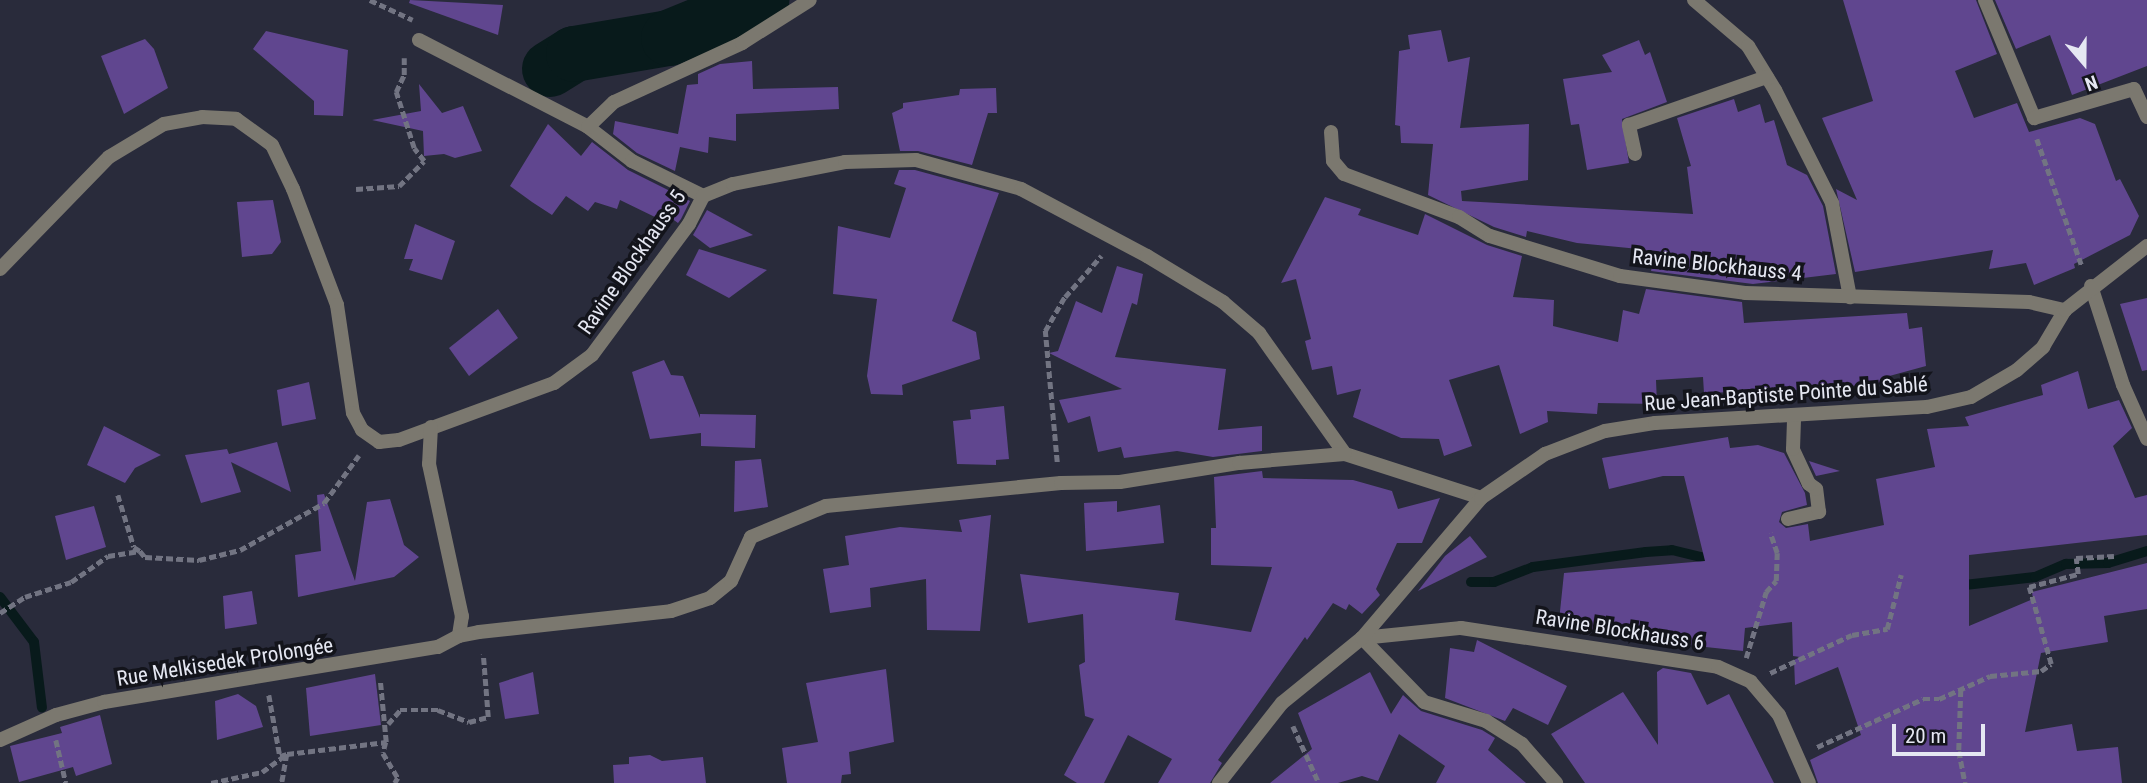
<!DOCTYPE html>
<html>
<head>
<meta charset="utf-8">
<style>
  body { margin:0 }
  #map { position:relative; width:2147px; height:783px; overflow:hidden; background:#292b3b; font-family:"Roboto Condensed",sans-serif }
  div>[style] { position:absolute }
  .stream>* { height:10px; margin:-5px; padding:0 5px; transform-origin:5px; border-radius:5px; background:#081a1b }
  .river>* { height:56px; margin:-28px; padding:0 28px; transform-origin:28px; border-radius:28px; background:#081a1b }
  .building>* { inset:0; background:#60468f }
  .path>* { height:4.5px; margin-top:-2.25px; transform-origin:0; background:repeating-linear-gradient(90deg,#727482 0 7px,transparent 0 10.5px) }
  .service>* { height:14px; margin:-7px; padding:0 7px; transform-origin:7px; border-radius:7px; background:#7b786f }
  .minor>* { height:14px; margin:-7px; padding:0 7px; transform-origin:7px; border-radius:7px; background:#7b786f }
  span { translate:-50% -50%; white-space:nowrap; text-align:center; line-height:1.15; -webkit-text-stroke:7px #13141b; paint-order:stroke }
  .street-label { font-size:21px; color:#e5e7f2 }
  .north { position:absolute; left:2049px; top:28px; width:70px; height:70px; -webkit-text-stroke:5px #13141b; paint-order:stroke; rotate:160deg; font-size:19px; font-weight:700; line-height:28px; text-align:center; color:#e5e7f2 }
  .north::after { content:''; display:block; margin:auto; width:24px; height:32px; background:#e5e7f2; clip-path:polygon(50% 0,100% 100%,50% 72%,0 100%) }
  .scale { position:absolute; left:1892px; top:724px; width:93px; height:32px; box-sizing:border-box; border:4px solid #e5e7f2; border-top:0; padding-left:9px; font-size:21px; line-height:24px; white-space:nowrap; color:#e5e7f2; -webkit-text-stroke:5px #13141b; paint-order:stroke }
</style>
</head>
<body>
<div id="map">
  <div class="stream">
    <div style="left:1471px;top:582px;width:23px"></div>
    <div style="left:1494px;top:582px;width:42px;rotate:-21deg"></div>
    <div style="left:1533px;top:567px;width:114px;rotate:-7.6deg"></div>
    <div style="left:1646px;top:552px;width:26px;rotate:-4deg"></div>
    <div style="left:1672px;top:550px;width:46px;rotate:13.7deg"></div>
    <div style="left:1956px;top:586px;width:80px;rotate:-6.5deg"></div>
    <div style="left:2035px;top:577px;width:34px;rotate:-23deg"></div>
    <div style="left:2066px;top:564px;width:42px;rotate:-1.4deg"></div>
    <div style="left:2108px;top:563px;width:41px;rotate:-17.1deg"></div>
    <div style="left:0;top:597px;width:56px;rotate:52.9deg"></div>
    <div style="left:34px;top:642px;width:66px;rotate:83.1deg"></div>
  </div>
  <div class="river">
    <div style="left:550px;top:69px;width:28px;rotate:-32deg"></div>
    <div style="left:574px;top:54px;width:96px;rotate:-9.6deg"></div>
    <div style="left:669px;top:38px;width:100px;rotate:-22.4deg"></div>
  </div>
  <div class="building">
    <div style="clip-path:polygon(410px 0,503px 5px,498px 35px,409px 3px)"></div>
    <div style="clip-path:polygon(1843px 0,1976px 0,1997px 54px,1955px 71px,1974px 118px,2017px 103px,2029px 132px,2080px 118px,2095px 124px,2116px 181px,2120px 179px,2139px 216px,2130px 235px,2074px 264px,2075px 268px,2034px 285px,2026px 263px,1989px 269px,1993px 250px,1855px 272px,1836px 189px,1857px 200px,1822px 118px,1873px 101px)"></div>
    <div style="clip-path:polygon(1995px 0,2147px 0,2147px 66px,2072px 95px,2050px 35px,2016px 49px)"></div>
    <div style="clip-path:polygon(1441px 30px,1448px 62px,1470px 57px,1460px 128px,1529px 124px,1528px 180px,1461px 191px,1462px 201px,1693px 214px,1687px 167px,1691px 166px,1677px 118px,1734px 99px,1738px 112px,1760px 104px,1765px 123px,1774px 120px,1787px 165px,1807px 175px,1823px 206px,1836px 274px,1753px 284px,1651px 271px,1654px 259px,1638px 259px,1639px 249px,1577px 243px,1527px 231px,1526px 237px,1494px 227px,1428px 195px,1433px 144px,1401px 143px,1400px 126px,1395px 125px,1399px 51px,1410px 49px,1408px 35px)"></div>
    <div style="clip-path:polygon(266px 31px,348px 50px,343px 116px,314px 115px,314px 101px,253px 49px)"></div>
    <div style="clip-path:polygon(145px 39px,154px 49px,168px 88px,124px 114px,101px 56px)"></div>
    <div style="clip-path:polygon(1639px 40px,1645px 55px,1650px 52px,1667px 102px,1622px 119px,1629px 163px,1587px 170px,1579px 124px,1571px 125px,1563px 79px,1612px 72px,1602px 55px)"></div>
    <div style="clip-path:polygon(752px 61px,753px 89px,838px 87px,839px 109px,736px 114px,736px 141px,709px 137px,708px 153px,680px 147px,675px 171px,637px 153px,613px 134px,615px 121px,678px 134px,687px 85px,698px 84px,698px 74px,720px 64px)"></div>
    <div style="clip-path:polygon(419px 84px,442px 113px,463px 106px,482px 151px,455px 158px,444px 154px,424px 156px,423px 131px,372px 120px,421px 111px)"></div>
    <div style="clip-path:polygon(996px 88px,997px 113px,988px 113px,972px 165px,918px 151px,900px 151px,892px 113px,903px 108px,903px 103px,959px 95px,960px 89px)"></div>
    <div style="clip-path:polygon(548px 124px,581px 156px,592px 142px,628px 170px,690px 201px,681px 219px,678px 223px,664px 213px,657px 218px,620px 200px,617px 209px,595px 202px,588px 211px,566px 196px,552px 215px,532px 202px,510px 186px)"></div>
    <div style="clip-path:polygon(899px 170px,915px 170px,999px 193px,952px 321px,976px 332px,980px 359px,902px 385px,903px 395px,871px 394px,867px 376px,877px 299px,833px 294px,838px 226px,890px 238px,906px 188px,894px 184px)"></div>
    <div style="clip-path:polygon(1325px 197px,1361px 209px,1358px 215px,1418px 235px,1425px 214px,1487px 245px,1522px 256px,1513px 297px,1554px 300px,1553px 326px,1618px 342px,1623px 310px,1639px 314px,1646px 289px,1742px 302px,1744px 323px,1907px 313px,1909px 329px,1922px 327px,1926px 366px,1882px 378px,1883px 382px,1828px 389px,1704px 393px,1703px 377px,1656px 380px,1657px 404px,1598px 403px,1597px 414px,1547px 411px,1548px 422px,1520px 434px,1499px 365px,1449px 380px,1472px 446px,1444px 456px,1439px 439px,1401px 438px,1353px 417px,1361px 389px,1337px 395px,1332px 366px,1312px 370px,1305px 341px,1311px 339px,1296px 279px,1281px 283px)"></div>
    <div style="clip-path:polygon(273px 200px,281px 242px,272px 254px,242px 257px,237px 202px)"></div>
    <div style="clip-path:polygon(707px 210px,753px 235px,710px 248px,693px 235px)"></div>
    <div style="clip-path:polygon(415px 224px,455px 241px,442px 280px,409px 270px,413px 259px,404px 259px)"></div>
    <div style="clip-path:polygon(699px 249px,767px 270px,729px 298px,686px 275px)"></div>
    <div style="clip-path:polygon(1117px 266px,1143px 274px,1137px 305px,1132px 303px,1115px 357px,1226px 369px,1218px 430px,1262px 426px,1262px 451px,1213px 457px,1177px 451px,1124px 458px,1121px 447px,1098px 452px,1090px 416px,1068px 423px,1059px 400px,1122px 389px,1049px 353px,1058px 351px,1076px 301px,1102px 313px)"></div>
    <div style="clip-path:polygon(2147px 298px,2147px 370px,2142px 371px,2120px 304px)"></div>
    <div style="clip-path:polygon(498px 309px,518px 338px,469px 376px,449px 348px)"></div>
    <div style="clip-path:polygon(664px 360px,671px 375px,683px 376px,700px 418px,700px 414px,756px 415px,755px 448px,701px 446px,701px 433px,650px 439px,632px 372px)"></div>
    <div style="clip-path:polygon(2078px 371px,2088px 409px,2119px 400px,2132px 428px,2113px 446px,2135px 498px,2147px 495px,2147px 535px,1969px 555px,1969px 626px,2033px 599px,2032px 592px,2147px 563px,2147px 609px,2104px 616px,2108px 642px,2041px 653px,2025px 732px,2072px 724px,2077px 751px,2118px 747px,2122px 783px,1818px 783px,1810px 760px,1861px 735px,1838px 667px,1795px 685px,1794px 660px,1800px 657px,1793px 656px,1792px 622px,1745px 628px,1743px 651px,1631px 639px,1559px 621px,1564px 573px,1705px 561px,1684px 476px,1663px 476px,1609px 489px,1602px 458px,1728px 437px,1730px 448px,1758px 445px,1784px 453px,1805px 493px,1807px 505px,1782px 512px,1779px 522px,1786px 528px,1808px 524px,1810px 541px,1884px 525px,1876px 479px,1935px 467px,1927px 429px,1969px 426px,1965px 417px,2043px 395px,2041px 385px)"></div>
    <div style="clip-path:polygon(309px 382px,316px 419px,282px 426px,277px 390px)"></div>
    <div style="clip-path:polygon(1004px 406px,1009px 459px,996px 460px,996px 465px,957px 464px,953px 421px,971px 419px,970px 410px)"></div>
    <div style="clip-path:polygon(104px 426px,161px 455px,135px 468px,125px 483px,87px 465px)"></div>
    <div style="clip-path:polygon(277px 442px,291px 492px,231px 462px,241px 492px,201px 503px,185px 455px,227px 449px,229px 454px)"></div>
    <div style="clip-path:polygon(761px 459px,768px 507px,734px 512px,735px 461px)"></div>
    <div style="clip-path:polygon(1809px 461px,1840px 471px,1816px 476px)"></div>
    <div style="clip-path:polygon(1262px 471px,1263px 478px,1353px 480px,1392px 491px,1398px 509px,1440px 498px,1422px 543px,1397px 543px,1376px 589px,1380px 595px,1362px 614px,1349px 604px,1346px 610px,1333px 603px,1307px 640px,1305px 637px,1218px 760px,1222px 763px,1210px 783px,1158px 783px,1172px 759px,1128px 735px,1104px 783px,1077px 783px,1064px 775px,1094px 719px,1085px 716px,1079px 665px,1085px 662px,1083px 614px,1028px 623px,1020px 574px,1179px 593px,1175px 620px,1251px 632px,1272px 567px,1211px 565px,1211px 528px,1216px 528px,1214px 477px)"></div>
    <div style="clip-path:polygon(324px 494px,355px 581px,367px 502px,390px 499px,404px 545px,419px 557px,394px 577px,298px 597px,295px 555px,321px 551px,317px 495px)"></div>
    <div style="clip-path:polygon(1117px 501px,1117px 512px,1160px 505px,1164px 543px,1086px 551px,1084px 503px)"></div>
    <div style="clip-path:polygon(94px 506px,106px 547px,66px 560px,55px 516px)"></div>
    <div style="clip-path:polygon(991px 515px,980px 631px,927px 630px,926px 579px,870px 588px,871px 607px,830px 613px,823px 569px,849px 565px,845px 536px,900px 527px,962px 532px,959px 520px)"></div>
    <div style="clip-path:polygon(1470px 536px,1487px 557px,1418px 591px,1445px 556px)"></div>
    <div style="clip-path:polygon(252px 591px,257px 624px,225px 629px,223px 596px)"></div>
    <div style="clip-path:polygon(1477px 640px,1567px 686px,1548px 725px,1513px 708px,1505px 721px,1445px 698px,1450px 648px,1474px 652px)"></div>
    <div style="clip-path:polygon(1663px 668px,1691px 673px,1707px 705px,1729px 694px,1774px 783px,1585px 783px,1551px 734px,1623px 692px,1658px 745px,1657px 672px)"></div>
    <div style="clip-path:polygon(886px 669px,894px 742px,849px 752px,851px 774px,842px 775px,841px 783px,787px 783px,782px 748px,818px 742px,806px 683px)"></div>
    <div style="clip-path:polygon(533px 672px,539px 714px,505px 719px,499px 683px)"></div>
    <div style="clip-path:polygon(1370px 672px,1391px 714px,1403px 695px,1421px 711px,1482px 730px,1495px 738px,1488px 750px,1526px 783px,1436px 783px,1445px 766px,1399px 734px,1378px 781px,1362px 776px,1338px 783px,1270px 783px,1312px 749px,1298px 713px)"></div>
    <div style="clip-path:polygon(375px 674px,381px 725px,310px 736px,306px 688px)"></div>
    <div style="clip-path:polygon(238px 694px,256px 706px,263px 727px,217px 740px,215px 701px)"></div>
    <div style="clip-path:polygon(100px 715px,112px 764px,76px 776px,73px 767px,19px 782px,10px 746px,62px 733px,60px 727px)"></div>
    <div style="clip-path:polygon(650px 755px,662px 761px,703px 757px,706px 783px,614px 783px,613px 765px,629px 764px,629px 757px)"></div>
  </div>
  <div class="path">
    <div style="left:370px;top:0;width:47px;rotate:24.9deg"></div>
    <div style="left:2037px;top:139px;width:135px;rotate:70.5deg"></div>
    <div style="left:356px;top:189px;width:43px;rotate:-4deg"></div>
    <div style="left:399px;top:186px;width:35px;rotate:-45deg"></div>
    <div style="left:424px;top:161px;width:16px;rotate:-128deg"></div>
    <div style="left:414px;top:148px;width:59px;rotate:-107.8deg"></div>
    <div style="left:396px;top:92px;width:19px;rotate:-65deg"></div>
    <div style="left:404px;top:75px;width:17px;rotate:-90deg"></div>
    <div style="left:1057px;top:462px;width:132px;rotate:-95.2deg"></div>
    <div style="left:1045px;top:331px;width:39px;rotate:-60deg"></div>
    <div style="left:1065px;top:297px;width:55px;rotate:-48.7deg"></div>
    <div style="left:118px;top:495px;width:54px;rotate:72.9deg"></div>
    <div style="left:134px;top:547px;width:7px;rotate:34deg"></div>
    <div style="left:0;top:613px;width:30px;rotate:-33deg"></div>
    <div style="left:25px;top:597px;width:48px;rotate:-18.1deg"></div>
    <div style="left:71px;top:582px;width:45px;rotate:-35.1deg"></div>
    <div style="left:108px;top:556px;width:32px;rotate:-9deg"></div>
    <div style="left:140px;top:551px;width:8px;rotate:50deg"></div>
    <div style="left:145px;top:557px;width:54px;rotate:3.2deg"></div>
    <div style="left:199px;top:560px;width:42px;rotate:-13.7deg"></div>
    <div style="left:240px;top:550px;width:96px;rotate:-29.2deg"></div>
    <div style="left:324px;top:503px;width:59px;rotate:-53.9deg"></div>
    <div style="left:1746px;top:658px;width:69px;rotate:-73.1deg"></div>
    <div style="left:1766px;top:592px;width:15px;rotate:-48deg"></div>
    <div style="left:1776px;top:581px;width:28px;rotate:-88deg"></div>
    <div style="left:1777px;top:553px;width:21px;rotate:-109deg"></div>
    <div style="left:1770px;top:673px;width:90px;rotate:-24.9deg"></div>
    <div style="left:1852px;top:635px;width:36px;rotate:-10deg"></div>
    <div style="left:1887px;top:629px;width:56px;rotate:-75.5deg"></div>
    <div style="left:1961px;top:690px;width:61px;rotate:91.9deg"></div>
    <div style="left:1959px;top:751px;width:33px;rotate:79deg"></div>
    <div style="left:269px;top:695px;width:62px;rotate:79.8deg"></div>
    <div style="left:280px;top:756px;width:7px;rotate:-16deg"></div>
    <div style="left:287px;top:754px;width:29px;rotate:100deg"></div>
    <div style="left:388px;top:724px;width:18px;rotate:-49deg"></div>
    <div style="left:400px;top:710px;width:38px"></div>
    <div style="left:438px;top:710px;width:33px;rotate:21deg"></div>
    <div style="left:469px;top:722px;width:20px;rotate:-15deg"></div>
    <div style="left:488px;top:717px;width:63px;rotate:-94.5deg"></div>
    <div style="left:1293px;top:726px;width:63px;rotate:65.5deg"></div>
    <div style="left:56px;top:740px;width:44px;rotate:76.9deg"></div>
    <div style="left:386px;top:742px;width:11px;rotate:105deg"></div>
    <div style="left:383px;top:753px;width:29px;rotate:59deg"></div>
    <div style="left:398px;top:778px;width:6px;rotate:121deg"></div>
    <div style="left:1817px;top:747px;width:116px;rotate:-24.4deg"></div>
    <div style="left:1923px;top:699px;width:16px"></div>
    <div style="left:1939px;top:699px;width:56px;rotate:-24.3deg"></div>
    <div style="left:1990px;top:676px;width:51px;rotate:-5.6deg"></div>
    <div style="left:2041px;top:671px;width:12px;rotate:-35deg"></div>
    <div style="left:2051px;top:664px;width:80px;rotate:-105.9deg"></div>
    <div style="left:2029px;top:587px;width:51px;rotate:-14.9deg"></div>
    <div style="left:2078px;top:574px;width:16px;rotate:-97deg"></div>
    <div style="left:2076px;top:558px;width:38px;rotate:-3deg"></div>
    <div style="left:211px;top:783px;width:52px;rotate:-12.2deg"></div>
    <div style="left:262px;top:772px;width:31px;rotate:-36deg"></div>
    <div style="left:287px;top:754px;width:100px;rotate:-6.9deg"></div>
    <div style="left:386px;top:742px;width:62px;rotate:-95.5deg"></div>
  </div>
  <div class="service">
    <div style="left:2091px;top:286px;width:104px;rotate:72.1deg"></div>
    <div style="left:2123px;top:385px;width:59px;rotate:66deg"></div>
    <div style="left:1788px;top:519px;width:32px;rotate:-13deg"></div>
    <div style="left:1819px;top:512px;width:23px;rotate:-97deg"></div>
    <div style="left:1816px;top:489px;width:9px;rotate:-144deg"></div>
    <div style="left:1809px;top:484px;width:38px;rotate:-115deg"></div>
    <div style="left:1793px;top:449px;width:33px;rotate:-88deg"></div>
  </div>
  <div class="minor">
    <div style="left:1694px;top:0;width:71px;rotate:40.4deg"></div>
    <div style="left:1748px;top:46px;width:52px;rotate:58.5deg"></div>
    <div style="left:1775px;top:90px;width:127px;rotate:63.2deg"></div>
    <div style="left:1832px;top:203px;width:96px;rotate:79.2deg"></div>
    <div style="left:1985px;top:0;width:128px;rotate:67.4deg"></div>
    <div style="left:2034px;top:118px;width:104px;rotate:-16.2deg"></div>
    <div style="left:2134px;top:89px;width:31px;rotate:65deg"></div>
    <div style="left:419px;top:40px;width:190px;rotate:27.2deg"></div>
    <div style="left:588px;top:127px;width:56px;rotate:37.7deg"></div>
    <div style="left:632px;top:161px;width:79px;rotate:26.2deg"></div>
    <div style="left:588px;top:127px;width:36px;rotate:-44deg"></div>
    <div style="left:614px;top:102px;width:141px;rotate:-24.7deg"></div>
    <div style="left:742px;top:43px;width:80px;rotate:-32.3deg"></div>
    <div style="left:1331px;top:132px;width:29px;rotate:86deg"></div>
    <div style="left:1333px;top:161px;width:17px;rotate:50deg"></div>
    <div style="left:1344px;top:174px;width:123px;rotate:20.5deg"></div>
    <div style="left:1459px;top:217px;width:36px;rotate:32deg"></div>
    <div style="left:1490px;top:236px;width:136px;rotate:17.1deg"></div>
    <div style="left:1620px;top:276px;width:126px;rotate:7.7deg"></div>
    <div style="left:1745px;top:293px;width:284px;rotate:1.8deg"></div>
    <div style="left:2029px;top:302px;width:37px;rotate:13deg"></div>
    <div style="left:1635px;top:154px;width:30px;rotate:-102deg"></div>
    <div style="left:1629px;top:125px;width:146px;rotate:-19.2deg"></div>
    <div style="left:0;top:269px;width:156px;rotate:-45.8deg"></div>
    <div style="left:109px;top:157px;width:64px;rotate:-31deg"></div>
    <div style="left:164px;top:124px;width:39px;rotate:-10deg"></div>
    <div style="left:202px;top:117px;width:34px;rotate:3deg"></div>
    <div style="left:236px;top:119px;width:44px;rotate:35.8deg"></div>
    <div style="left:272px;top:145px;width:49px;rotate:64.5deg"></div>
    <div style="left:293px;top:189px;width:124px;rotate:69.2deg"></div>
    <div style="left:337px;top:305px;width:109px;rotate:81.6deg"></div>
    <div style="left:353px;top:413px;width:19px;rotate:62deg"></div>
    <div style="left:362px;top:430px;width:21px;rotate:35deg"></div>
    <div style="left:379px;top:442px;width:20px;rotate:-6deg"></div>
    <div style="left:399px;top:440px;width:165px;rotate:-20.2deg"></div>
    <div style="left:554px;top:383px;width:47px;rotate:-36.4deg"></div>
    <div style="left:592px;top:355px;width:163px;rotate:-53.5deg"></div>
    <div style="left:689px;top:224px;width:31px;rotate:-63deg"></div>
    <div style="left:703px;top:196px;width:32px;rotate:-22deg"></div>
    <div style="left:733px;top:184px;width:114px;rotate:-11.1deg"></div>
    <div style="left:845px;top:162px;width:71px;rotate:-1.6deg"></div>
    <div style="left:916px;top:160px;width:109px;rotate:15.4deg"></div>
    <div style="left:1021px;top:189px;width:143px;rotate:28deg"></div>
    <div style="left:1147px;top:256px;width:89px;rotate:31.2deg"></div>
    <div style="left:1223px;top:302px;width:48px;rotate:40.7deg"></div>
    <div style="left:1259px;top:333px;width:148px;rotate:54.6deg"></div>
    <div style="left:1345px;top:454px;width:143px;rotate:17.9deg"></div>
    <div style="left:431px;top:427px;width:37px;rotate:93deg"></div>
    <div style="left:429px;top:464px;width:156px;rotate:77.8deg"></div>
    <div style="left:462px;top:616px;width:20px;rotate:99deg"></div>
    <div style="left:1362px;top:638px;width:100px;rotate:-5.8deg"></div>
    <div style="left:1461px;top:628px;width:260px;rotate:8.6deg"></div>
    <div style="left:1718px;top:667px;width:36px;rotate:24deg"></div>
    <div style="left:1751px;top:682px;width:43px;rotate:49.7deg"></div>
    <div style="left:1779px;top:715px;width:74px;rotate:66.2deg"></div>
    <div style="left:1362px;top:638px;width:89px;rotate:45.9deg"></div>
    <div style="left:1424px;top:702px;width:65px;rotate:17deg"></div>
    <div style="left:1486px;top:721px;width:43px;rotate:32.6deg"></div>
    <div style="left:1522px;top:744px;width:52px;rotate:48.9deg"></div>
    <div style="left:0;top:740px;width:61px;rotate:-24.1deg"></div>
    <div style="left:56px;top:715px;width:50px;rotate:-15.2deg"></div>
    <div style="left:104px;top:702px;width:338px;rotate:-9.4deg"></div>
    <div style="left:438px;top:647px;width:24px;rotate:-28deg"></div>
    <div style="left:459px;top:636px;width:20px;rotate:-11deg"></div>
    <div style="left:479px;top:632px;width:193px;rotate:-6.2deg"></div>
    <div style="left:671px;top:611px;width:41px;rotate:-18.4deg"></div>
    <div style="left:710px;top:598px;width:27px;rotate:-39deg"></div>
    <div style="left:731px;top:581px;width:48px;rotate:-65.6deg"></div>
    <div style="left:751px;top:537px;width:81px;rotate:-22.5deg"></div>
    <div style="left:826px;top:506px;width:236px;rotate:-5.6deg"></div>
    <div style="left:1061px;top:483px;width:59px;rotate:-1deg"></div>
    <div style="left:1120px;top:482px;width:121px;rotate:-9.1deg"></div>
    <div style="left:1239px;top:463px;width:106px;rotate:-4.9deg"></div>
    <div style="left:1219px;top:783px;width:102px;rotate:-51.8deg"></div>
    <div style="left:1282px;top:703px;width:103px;rotate:-39.1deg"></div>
    <div style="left:1362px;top:638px;width:184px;rotate:-49.6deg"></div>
    <div style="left:1481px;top:498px;width:78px;rotate:-34.5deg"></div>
    <div style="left:1545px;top:454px;width:64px;rotate:-21deg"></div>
    <div style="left:1605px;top:431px;width:51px;rotate:-9.1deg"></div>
    <div style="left:1655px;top:423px;width:272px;rotate:-3.4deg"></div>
    <div style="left:1927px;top:407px;width:45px;rotate:-12.8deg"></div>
    <div style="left:1971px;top:397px;width:53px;rotate:-30.4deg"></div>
    <div style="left:2017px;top:370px;width:35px;rotate:-41deg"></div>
    <div style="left:2043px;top:347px;width:43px;rotate:-59.3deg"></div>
    <div style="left:2065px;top:310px;width:104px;rotate:-38deg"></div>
  </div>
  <div class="street-label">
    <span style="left:632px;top:262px;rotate:-55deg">Ravine Blockhauss 5</span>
    <span style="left:1717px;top:265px;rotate:6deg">Ravine Blockhauss 4</span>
    <span style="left:1786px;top:394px;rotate:-4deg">Rue Jean-Baptiste Pointe du Sablé</span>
    <span style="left:1620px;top:630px;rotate:9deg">Ravine Blockhauss 6</span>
    <span style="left:225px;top:662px;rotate:-9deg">Rue Melkisedek Prolongée</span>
  </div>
  <div class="north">N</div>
  <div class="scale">20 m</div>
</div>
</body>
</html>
